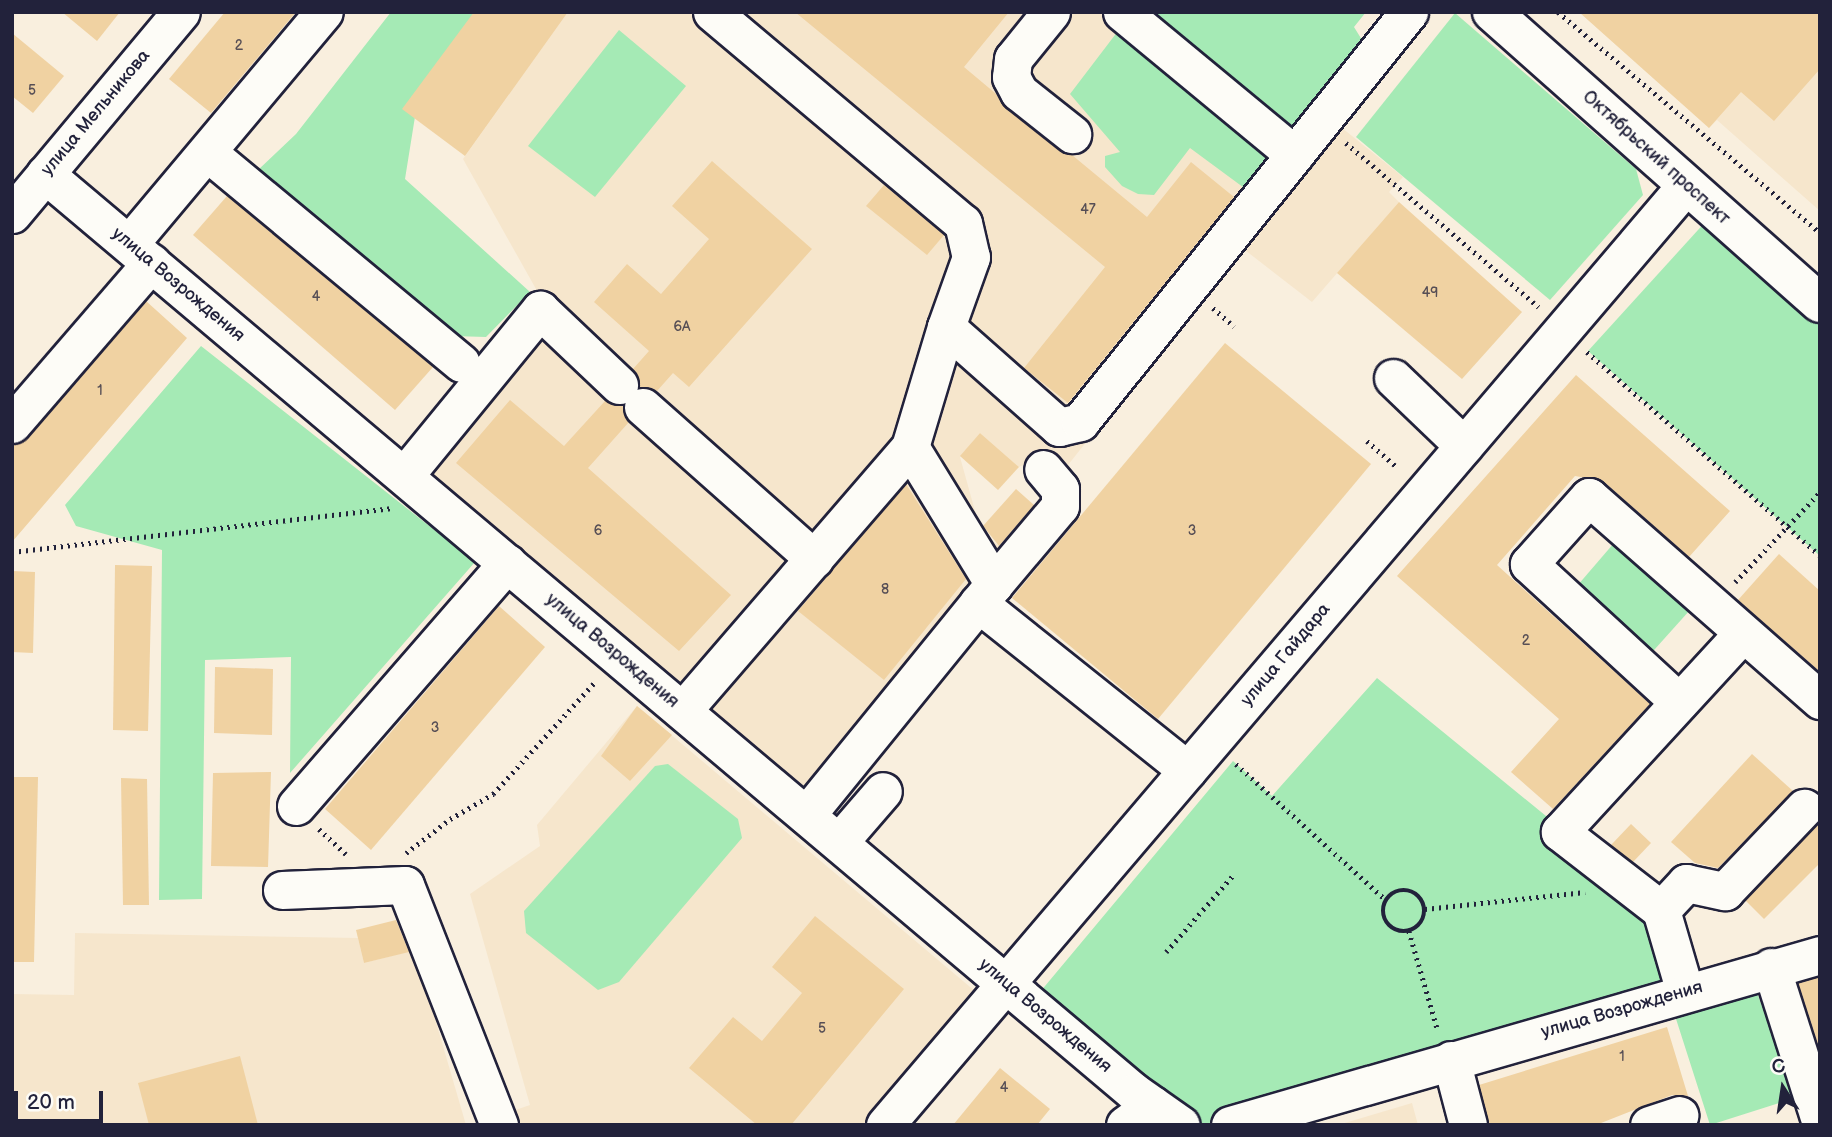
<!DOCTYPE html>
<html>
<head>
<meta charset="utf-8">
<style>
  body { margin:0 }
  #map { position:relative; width:1832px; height:1137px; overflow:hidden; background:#f9efde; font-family:"Balsamiq Sans",sans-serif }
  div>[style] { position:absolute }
  .built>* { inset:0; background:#f6e6cc }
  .green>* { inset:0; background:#a5eab5 }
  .building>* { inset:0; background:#f0d2a2 }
  .path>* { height:4.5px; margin-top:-2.25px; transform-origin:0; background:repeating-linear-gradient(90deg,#22223b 0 2px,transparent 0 7px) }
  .path>.ring { margin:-2.25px; padding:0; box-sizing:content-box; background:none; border:4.5px solid #22223b; border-radius:50% }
  .roads { filter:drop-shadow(2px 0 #22223b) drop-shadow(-2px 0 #22223b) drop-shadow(0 2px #22223b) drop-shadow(0 -2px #22223b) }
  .minor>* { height:37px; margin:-18.5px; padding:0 18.5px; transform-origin:18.5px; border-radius:18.5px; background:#fdfcf7 }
  .major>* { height:38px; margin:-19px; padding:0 19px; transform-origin:19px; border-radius:19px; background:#fdfcf7 }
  span { translate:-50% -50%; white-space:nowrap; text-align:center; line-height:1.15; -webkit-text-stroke:6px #fdfcf7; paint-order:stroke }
  .number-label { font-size:14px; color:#564e55 }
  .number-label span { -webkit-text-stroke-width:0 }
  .street-label { font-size:18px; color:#22223b }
  .frame { position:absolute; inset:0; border:14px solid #22223b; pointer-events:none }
  .north { position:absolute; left:1748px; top:1053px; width:70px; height:70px; -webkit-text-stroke:5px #fdfcf7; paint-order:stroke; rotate:348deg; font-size:19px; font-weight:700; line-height:28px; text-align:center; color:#22223b }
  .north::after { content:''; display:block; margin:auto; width:24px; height:32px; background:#22223b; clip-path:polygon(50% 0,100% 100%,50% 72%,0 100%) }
  .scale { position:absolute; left:14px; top:1091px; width:89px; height:32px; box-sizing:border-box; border:4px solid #22223b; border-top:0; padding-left:9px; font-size:21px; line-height:24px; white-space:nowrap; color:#22223b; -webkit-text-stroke:5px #fdfcf7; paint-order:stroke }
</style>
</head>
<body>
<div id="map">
  <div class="built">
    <div style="clip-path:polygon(568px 12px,1198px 12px,1403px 177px,1389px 192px,1399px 202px,1312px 302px,1241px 247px,1068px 465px,1051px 452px,1019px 467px,980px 433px,960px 457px,980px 529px,1001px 548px,808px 790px,405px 451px,536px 289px,463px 159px)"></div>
    <div style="clip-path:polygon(1579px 12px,1820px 12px,1820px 211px,1717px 120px,1709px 128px)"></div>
    <div style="clip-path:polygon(637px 706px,976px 992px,873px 1125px,471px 1125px,530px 1105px,470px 894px,540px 846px,537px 825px)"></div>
    <div style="clip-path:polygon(75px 933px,358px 938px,364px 963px,415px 950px,466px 1125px,12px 1125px,12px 994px,74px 995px)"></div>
    <div style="clip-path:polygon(1412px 1103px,1418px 1125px,1338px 1125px)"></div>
  </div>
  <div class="green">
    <div style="clip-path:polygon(391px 12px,486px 12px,418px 98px,405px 179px,530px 292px,486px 337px,453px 336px,257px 171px,296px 134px)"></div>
    <div style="clip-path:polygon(1139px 12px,1366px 12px,1354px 27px,1367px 48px,1294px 139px)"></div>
    <div style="clip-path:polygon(1455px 13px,1636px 169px,1643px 195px,1550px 300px,1356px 137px)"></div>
    <div style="clip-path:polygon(619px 30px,686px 86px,595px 197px,528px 146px)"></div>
    <div style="clip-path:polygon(1118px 31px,1278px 158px,1251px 193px,1190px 148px,1154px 195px,1138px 194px,1122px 186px,1105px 167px,1105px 156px,1120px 152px,1070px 94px)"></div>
    <div style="clip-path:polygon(1708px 219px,1820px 319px,1820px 556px,1588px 351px)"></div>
    <div style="clip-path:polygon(201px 346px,475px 562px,290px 773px,291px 657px,205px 660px,202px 899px,159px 900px,162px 550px,76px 526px,65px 505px)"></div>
    <div style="clip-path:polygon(1614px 543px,1690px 610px,1646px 659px,1571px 593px)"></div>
    <div style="clip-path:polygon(1377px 678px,1661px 910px,1686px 991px,1750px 973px,1795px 1098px,1710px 1125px,1669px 997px,1231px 1125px,1181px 1125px,1030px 1004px,1233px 761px,1272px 796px)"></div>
    <div style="clip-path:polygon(668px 764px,738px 819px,742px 838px,619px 982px,598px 990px,526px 933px,524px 911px,655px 766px)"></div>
  </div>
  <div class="building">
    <div style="clip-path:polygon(62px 12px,120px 12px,97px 41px)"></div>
    <div style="clip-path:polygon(225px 12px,296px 12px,211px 113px,169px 79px)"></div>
    <div style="clip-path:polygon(474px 12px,568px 12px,465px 156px,402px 109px)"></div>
    <div style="clip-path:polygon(795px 12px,1009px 12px,964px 67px,995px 93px,1006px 108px,1059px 150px,1072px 155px,1147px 217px,1191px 162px,1234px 197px,1068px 403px,1024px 368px,1105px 267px)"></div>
    <div style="clip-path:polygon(1579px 12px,1820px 12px,1820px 69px,1774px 121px,1741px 92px,1709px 128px)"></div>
    <div style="clip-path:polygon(12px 33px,64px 76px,33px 113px,12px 96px)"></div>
    <div style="clip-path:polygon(712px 161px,812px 249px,689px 387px,673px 373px,657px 391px,639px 387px,633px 369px,649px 351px,594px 302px,627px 264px,661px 294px,709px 239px,672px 206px)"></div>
    <div style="clip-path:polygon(884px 185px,944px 235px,927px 255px,866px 206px)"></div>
    <div style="clip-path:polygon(227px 196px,433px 367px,395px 410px,193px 235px)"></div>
    <div style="clip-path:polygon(1399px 202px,1522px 312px,1462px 379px,1337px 273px)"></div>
    <div style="clip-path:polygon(146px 301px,187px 338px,12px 542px,12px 444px,28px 438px)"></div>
    <div style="clip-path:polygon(1225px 343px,1371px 464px,1158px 719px,1012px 598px)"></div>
    <div style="clip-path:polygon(1576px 375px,1730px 511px,1689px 557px,1603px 481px,1575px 476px,1497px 565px,1650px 704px,1553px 809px,1511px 772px,1559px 719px,1397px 576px)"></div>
    <div style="clip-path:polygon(510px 400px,564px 446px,605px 401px,622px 405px,629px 422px,588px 468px,731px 595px,679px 651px,456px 463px)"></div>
    <div style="clip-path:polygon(980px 433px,1019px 467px,998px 490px,960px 456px)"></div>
    <div style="clip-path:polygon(906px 484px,966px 579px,884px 680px,798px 611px)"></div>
    <div style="clip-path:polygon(1016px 489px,1034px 505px,999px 546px,983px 526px)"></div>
    <div style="clip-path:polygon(1779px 554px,1820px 591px,1820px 672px,1738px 600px)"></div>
    <div style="clip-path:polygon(115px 565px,152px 566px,148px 731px,113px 730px)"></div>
    <div style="clip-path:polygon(12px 571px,35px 572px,33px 653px,12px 652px)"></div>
    <div style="clip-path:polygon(499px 606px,545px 647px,371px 850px,325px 809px)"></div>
    <div style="clip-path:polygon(215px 667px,273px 669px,272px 735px,214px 733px)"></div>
    <div style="clip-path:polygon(637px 706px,672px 735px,630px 781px,601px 756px)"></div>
    <div style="clip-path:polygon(1752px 754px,1793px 791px,1718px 868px,1695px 863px,1671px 842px)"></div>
    <div style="clip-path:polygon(271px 772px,268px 867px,211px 866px,213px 773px)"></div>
    <div style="clip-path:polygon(12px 777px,38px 777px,34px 962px,12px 962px)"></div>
    <div style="clip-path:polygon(121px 778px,147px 779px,149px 905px,123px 905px)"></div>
    <div style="clip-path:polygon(1820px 822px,1820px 863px,1764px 919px,1745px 900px)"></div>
    <div style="clip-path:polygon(1631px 824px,1651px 843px,1633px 862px,1611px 845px)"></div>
    <div style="clip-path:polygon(815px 916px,904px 989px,791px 1125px,757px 1125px,689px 1068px,733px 1017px,762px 1041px,802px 993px,772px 967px)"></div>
    <div style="clip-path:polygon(396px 920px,409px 952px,364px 963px,356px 930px)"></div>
    <div style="clip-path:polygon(1820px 977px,1820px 1051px,1798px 983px)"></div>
    <div style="clip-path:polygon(1667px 1027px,1688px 1096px,1672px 1095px,1596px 1125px,1488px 1125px,1479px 1085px)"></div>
    <div style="clip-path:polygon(240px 1056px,258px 1125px,149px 1125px,138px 1083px)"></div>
    <div style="clip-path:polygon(1000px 1068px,1050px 1109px,1037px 1125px,953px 1125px)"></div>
  </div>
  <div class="path">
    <div style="left:1558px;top:12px;width:343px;rotate:40.1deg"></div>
    <div style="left:1346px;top:143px;width:253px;rotate:40.4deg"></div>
    <div style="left:1213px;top:308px;width:28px;rotate:41deg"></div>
    <div style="left:1587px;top:352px;width:309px;rotate:41.1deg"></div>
    <div style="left:1367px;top:441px;width:38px;rotate:41deg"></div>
    <div style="left:12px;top:552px;width:381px;rotate:-6.6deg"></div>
    <div style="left:1735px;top:582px;width:124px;rotate:-46.6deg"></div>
    <div style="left:1236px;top:764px;width:202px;rotate:42.2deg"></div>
    <div style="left:319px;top:829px;width:37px;rotate:43deg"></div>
    <div style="left:406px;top:853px;width:56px;rotate:-37.7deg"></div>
    <div style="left:450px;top:819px;width:50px;rotate:-30.2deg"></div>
    <div style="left:493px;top:794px;width:151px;rotate:-47.7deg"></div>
    <div class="ring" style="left:1383px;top:890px;width:37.5px;height:37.5px"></div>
    <div style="left:1425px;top:909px;width:161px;rotate:-6.1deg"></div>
    <div style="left:1409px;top:931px;width:104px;rotate:73.8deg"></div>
    <div style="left:1166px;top:952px;width:103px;rotate:-48.9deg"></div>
  </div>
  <div class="roads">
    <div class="minor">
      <div style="left:712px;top:12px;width:328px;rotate:40.1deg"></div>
      <div style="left:963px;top:223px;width:35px;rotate:77deg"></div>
      <div style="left:971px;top:257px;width:74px;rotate:109.7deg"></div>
      <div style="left:946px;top:327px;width:151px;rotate:41.5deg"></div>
      <div style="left:1059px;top:427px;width:22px;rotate:-13deg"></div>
      <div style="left:1080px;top:422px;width:526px;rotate:-51.26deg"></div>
      <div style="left:1051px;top:12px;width:60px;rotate:129deg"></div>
      <div style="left:1013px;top:59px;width:18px;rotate:96deg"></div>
      <div style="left:1011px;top:77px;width:17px;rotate:62deg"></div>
      <div style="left:1019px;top:92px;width:68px;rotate:38.4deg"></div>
      <div style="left:1122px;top:12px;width:224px;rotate:39.6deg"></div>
      <div style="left:207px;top:152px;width:330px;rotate:39.7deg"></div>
      <div style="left:45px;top:174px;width:1424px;rotate:40.13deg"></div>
      <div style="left:1134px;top:1092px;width:57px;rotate:35.1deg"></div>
      <div style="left:12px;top:214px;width:263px;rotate:-50.1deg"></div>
      <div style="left:129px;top:244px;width:303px;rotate:-50deg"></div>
      <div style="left:1393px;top:378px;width:98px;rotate:43.8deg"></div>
      <div style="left:643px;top:407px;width:229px;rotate:41.6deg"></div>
      <div style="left:12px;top:424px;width:213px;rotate:-49.2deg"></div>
      <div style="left:910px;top:447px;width:125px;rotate:-73.3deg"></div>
      <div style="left:404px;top:476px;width:215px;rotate:-50.7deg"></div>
      <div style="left:540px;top:310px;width:109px;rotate:43.5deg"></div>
      <div style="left:994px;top:584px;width:102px;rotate:-49.8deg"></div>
      <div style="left:1060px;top:506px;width:17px;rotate:-90deg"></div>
      <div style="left:1060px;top:489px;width:26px;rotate:-130deg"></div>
      <div style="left:978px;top:603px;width:268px;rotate:38.6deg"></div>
      <div style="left:1679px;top:702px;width:204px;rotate:-137.4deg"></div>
      <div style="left:1529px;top:564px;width:90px;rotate:-48.2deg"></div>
      <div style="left:1589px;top:497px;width:308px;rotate:41.3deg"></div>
      <div style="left:683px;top:710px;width:347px;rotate:-49.2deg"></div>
      <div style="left:910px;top:447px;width:161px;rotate:58.5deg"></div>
      <div style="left:994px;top:584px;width:298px;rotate:129.1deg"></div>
      <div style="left:296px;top:806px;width:322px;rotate:-49deg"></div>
      <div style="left:839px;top:842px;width:67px;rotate:-49.2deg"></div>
      <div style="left:282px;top:890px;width:123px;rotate:-2.3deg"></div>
      <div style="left:405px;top:885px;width:258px;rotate:68.6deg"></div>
      <div style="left:1661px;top:910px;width:37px;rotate:-47deg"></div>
      <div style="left:1686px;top:883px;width:40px;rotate:12deg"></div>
      <div style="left:1725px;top:891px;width:115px;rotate:-46.4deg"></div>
      <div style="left:1771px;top:967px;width:162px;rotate:72.3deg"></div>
      <div style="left:1685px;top:992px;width:85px;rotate:-106.3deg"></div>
      <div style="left:1661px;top:910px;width:128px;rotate:-142.3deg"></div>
      <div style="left:1560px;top:832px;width:270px;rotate:-47.4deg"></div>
      <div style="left:1451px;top:1060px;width:67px;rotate:75.3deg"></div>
      <div style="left:885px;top:1125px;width:1235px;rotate:-49.56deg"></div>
      <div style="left:1125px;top:1125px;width:34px;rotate:-36deg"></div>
      <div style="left:1230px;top:1125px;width:614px;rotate:-16.07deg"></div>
      <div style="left:1649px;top:1125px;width:32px;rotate:-18deg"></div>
    </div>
    <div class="major">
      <div style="left:1492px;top:12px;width:438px;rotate:41.6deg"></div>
    </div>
  </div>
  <div class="number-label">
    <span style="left:239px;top:46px">2</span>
    <span style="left:32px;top:91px">5</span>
    <span style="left:1088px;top:210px">47</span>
    <span style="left:1430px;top:293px">49</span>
    <span style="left:316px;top:297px">4</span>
    <span style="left:682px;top:327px">6А</span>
    <span style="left:100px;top:391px">1</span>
    <span style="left:598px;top:531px">6</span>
    <span style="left:1192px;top:531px">3</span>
    <span style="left:885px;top:590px">8</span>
    <span style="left:1526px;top:641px">2</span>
    <span style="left:435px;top:728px">3</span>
    <span style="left:822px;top:1029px">5</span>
    <span style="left:1622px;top:1057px">1</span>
    <span style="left:1004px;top:1088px">4</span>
  </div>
  <div class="street-label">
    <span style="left:96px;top:113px;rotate:-50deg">улица Мельникова</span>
    <span style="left:1656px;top:158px;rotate:42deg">Октябрьский проспект</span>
    <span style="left:178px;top:285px;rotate:40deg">улица Возрождения</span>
    <span style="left:612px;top:651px;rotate:40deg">улица Возрождения</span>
    <span style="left:1286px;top:655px;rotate:-50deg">улица Гайдара</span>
    <span style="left:1622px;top:1010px;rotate:-16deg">улица Возрождения</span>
    <span style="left:1045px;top:1016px;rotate:40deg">улица Возрождения</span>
  </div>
  <div class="frame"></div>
  <div class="north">С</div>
  <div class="scale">20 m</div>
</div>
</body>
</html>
